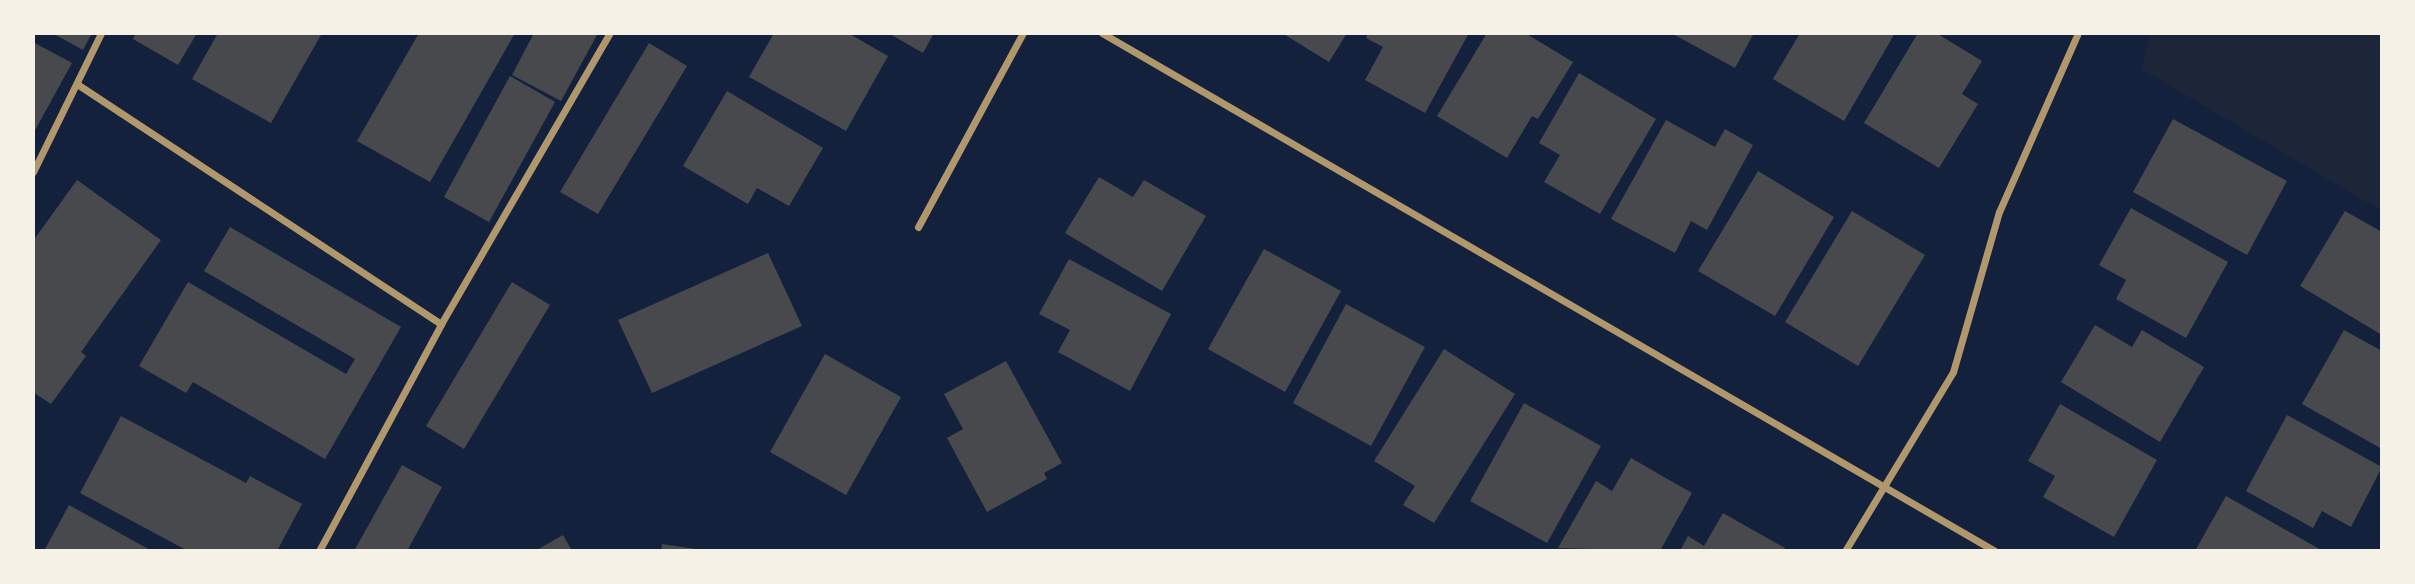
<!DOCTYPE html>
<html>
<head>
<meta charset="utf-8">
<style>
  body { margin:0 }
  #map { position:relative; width:2415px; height:584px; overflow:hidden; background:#14213d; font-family:Mulish,sans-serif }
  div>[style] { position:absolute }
  .green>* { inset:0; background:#1d2539 }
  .building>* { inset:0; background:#48494c }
  .minor>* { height:7px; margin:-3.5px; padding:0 3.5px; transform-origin:3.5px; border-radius:3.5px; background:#b1986c }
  span { translate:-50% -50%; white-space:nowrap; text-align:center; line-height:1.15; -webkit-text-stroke:5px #f6f1e7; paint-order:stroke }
  .frame { position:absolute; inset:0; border:35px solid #f6f1e7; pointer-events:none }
</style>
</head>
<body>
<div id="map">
  <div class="green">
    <div style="clip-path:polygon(2150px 33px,2382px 33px,2382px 211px,2142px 69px)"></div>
  </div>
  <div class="building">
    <div style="clip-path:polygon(52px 33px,92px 33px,83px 50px)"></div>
    <div style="clip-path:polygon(136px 33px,197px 33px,178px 65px,133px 39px)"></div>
    <div style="clip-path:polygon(218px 33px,322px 33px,271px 123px,192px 79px)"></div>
    <div style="clip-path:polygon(419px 33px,515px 33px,430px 182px,357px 141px)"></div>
    <div style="clip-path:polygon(534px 33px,598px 33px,561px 101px,512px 75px)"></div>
    <div style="clip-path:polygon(774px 33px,848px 33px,888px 56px,846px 131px,749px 77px)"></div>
    <div style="clip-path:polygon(888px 33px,934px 33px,923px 53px)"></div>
    <div style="clip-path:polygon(1282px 33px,1347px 33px,1329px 62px)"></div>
    <div style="clip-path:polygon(1368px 33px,1469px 33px,1425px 113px,1365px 80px,1383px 47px,1366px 38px)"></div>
    <div style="clip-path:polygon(1487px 33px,1525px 33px,1573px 62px,1538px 119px,1532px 116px,1507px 158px,1437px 116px)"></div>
    <div style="clip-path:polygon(1671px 33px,1754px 33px,1735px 68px)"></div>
    <div style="clip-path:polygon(1800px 33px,1895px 33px,1844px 121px,1773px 79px)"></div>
    <div style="clip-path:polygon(1918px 33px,1936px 33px,1982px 61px,1962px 94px,1978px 104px,1939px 168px,1864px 123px)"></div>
    <div style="clip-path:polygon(33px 42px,72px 63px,33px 134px)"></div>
    <div style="clip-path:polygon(649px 43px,687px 66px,598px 214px,560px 192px)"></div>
    <div style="clip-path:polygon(1579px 73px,1656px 119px,1600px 214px,1544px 182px,1560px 155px,1539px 143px)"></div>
    <div style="clip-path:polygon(510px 76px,555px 102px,489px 222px,444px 197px)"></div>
    <div style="clip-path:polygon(727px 91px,823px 148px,789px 206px,757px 188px,748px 204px,683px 166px)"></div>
    <div style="clip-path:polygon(2173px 119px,2287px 181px,2247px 255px,2133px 192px)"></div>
    <div style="clip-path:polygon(1666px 120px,1715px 147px,1725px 129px,1753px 145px,1707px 230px,1691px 221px,1675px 253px,1611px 219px)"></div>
    <div style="clip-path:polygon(1758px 171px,1834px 217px,1775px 316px,1698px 271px)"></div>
    <div style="clip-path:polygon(1099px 177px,1133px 197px,1144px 180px,1206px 216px,1162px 291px,1065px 233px)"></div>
    <div style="clip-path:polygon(77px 180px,161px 240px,81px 352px,86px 356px,51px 404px,33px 392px,33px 241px)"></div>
    <div style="clip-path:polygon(2131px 208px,2228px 262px,2186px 338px,2116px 299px,2126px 280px,2099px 265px)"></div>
    <div style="clip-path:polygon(1852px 211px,1925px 255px,1858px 366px,1785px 322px)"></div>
    <div style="clip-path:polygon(2345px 211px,2382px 232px,2382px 335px,2300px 286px)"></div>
    <div style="clip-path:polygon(230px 227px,401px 327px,325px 459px,193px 382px,186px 393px,139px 366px,188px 282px,346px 374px,355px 359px,204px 271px)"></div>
    <div style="clip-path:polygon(1264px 249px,1341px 291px,1285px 392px,1208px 349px)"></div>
    <div style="clip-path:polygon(768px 253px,802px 326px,652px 393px,618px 320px)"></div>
    <div style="clip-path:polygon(1069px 259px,1171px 314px,1130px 391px,1058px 352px,1070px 330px,1039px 314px)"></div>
    <div style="clip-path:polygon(512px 282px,550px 305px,464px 449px,426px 426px)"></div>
    <div style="clip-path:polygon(1346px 304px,1425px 347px,1371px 446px,1293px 403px)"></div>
    <div style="clip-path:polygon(2095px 325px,2132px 347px,2142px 330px,2204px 367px,2160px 442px,2061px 382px)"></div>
    <div style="clip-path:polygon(2344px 330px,2382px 351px,2382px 449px,2302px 404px)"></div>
    <div style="clip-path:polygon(1444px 349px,1515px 394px,1434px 523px,1403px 505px,1415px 486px,1374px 461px)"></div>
    <div style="clip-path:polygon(825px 354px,901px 397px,846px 495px,770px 452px)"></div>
    <div style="clip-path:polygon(1006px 361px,1062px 463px,1044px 473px,1047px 479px,987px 512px,947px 438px,963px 429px,944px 394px)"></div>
    <div style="clip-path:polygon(1524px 403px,1601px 446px,1547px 543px,1470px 501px)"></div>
    <div style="clip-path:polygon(2060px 404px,2157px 460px,2114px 537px,2043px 497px,2055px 476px,2028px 461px)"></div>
    <div style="clip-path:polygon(2287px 415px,2382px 467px,2351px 527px,2322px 511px,2313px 528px,2246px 491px)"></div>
    <div style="clip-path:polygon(121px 416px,246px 483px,250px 476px,302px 504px,277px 551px,188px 551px,80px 493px)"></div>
    <div style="clip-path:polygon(1631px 458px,1692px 493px,1660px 551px,1558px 548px,1596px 481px,1612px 491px)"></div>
    <div style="clip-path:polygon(402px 465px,442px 487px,407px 551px,354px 551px)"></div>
    <div style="clip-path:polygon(2226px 496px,2323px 551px,2195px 551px)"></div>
    <div style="clip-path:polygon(69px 505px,152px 551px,44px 551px)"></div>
    <div style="clip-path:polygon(1723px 513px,1785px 548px,1783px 551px,1680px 551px,1688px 536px,1704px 546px)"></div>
    <div style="clip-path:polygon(563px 535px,572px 551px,535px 551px)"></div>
    <div style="clip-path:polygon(662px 544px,696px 549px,696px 551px,661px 551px)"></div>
  </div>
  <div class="minor">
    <div style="left:1102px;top:33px;width:1032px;rotate:30.12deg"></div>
    <div style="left:77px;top:84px;width:436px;rotate:33.4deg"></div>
    <div style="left:33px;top:172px;width:155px;rotate:-63.9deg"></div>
    <div style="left:918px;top:227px;width:221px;rotate:-61.6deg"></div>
    <div style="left:319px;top:551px;width:258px;rotate:-61.7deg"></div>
    <div style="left:441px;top:324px;width:337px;rotate:-59.9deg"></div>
    <div style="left:1845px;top:551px;width:209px;rotate:-58.9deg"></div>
    <div style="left:1953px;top:372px;width:166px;rotate:-74deg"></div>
    <div style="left:1999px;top:212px;width:196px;rotate:-66.2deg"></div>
  </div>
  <div class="frame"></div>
</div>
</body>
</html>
